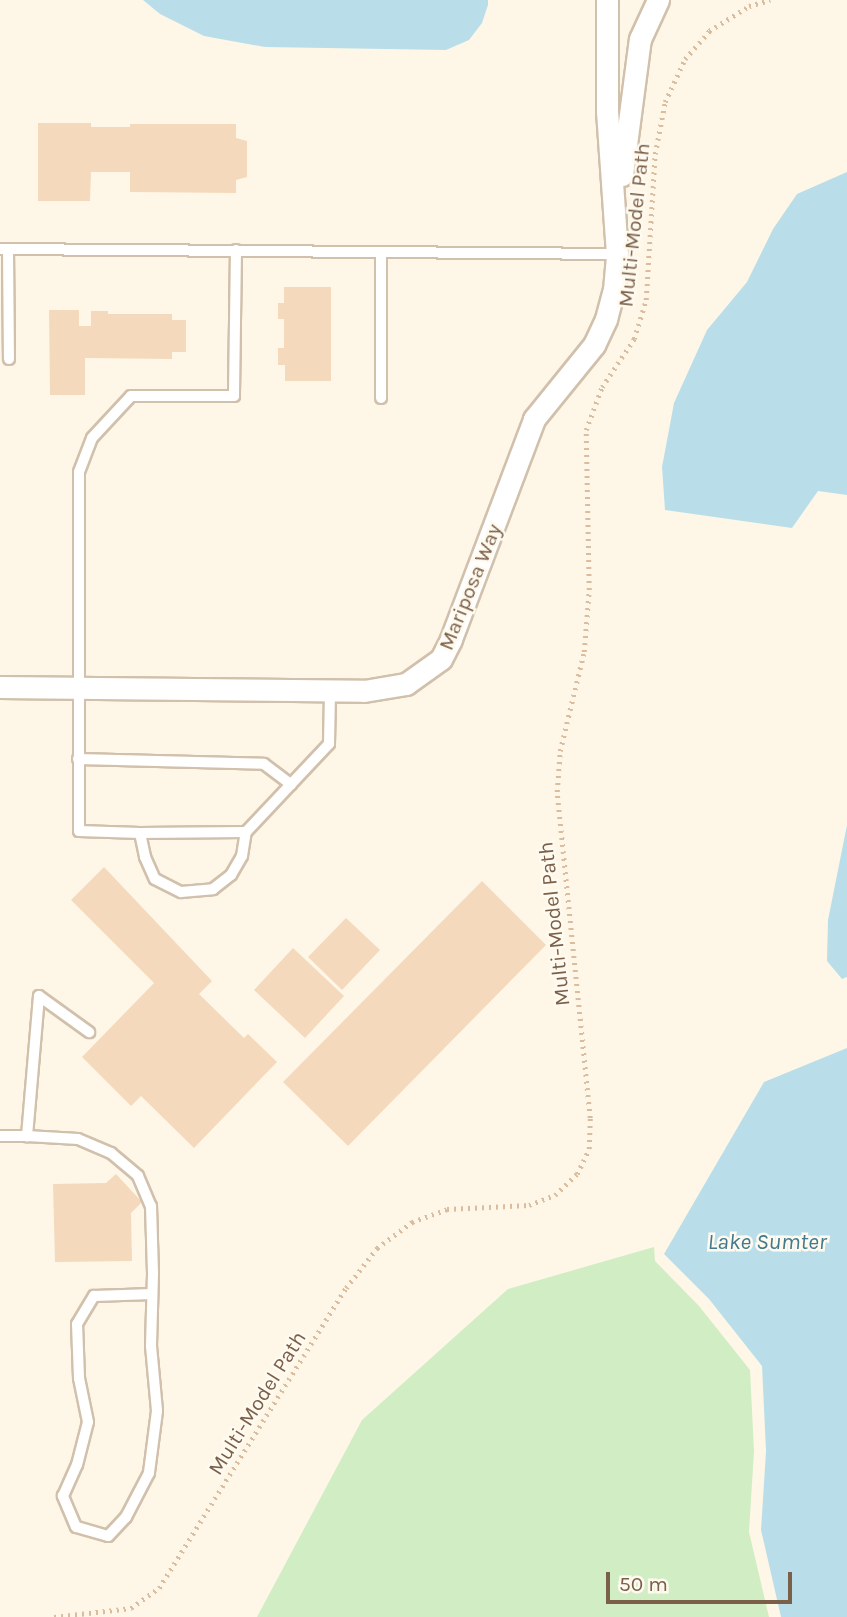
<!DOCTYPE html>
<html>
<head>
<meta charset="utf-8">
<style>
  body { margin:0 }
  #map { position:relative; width:847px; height:1617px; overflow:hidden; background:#fef7e7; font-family:Karla,sans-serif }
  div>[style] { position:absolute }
  .green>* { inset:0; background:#d1edc4 }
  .water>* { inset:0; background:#badee9 }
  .building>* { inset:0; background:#f5d9bd }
  .path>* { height:4.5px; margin-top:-2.25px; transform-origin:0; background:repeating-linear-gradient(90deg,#dabc9f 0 2px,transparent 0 7px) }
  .roads { filter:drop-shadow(2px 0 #d1c0ab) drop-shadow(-2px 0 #d1c0ab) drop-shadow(0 2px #d1c0ab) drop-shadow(0 -2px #d1c0ab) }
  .lane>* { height:10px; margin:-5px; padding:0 5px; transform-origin:5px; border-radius:5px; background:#fff }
  .street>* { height:21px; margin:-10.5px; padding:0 10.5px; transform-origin:10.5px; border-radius:10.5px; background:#fff }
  span { translate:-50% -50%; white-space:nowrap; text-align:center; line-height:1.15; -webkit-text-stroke:5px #fffaef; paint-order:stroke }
  .street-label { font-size:21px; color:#7a5f49 }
  .water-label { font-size:23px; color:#417a8e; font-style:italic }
  .scale { position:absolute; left:606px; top:1572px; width:186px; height:32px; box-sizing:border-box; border:4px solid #7a5f49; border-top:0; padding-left:9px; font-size:21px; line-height:24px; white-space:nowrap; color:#7a5f49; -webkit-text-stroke:5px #fffaef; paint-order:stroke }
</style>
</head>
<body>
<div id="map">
  <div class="green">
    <div style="clip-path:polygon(654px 1247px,655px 1261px,699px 1306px,750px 1370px,754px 1451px,749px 1532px,769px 1617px,257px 1617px,362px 1420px,508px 1289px)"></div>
  </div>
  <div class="water">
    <div style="clip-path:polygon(143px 0,488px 0,488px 5px,482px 23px,469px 40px,446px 50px,265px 47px,204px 36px,160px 14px)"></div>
    <div style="clip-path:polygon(847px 172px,847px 495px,818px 491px,792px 528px,665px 510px,662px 467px,674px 403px,707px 330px,747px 282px,773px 229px,797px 194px)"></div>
    <div style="clip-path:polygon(847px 825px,847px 977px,842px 979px,827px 961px,828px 920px)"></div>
    <div style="clip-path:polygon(847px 1048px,847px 1617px,781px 1617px,761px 1530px,766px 1451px,762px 1366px,709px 1299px,664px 1254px,764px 1082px)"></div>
  </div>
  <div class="building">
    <div style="clip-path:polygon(38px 123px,91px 123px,91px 127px,130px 127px,130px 124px,236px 124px,236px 138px,247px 141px,247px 177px,236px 180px,236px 193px,130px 192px,130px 172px,91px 172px,90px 201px,38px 201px)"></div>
    <div style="clip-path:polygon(284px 287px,331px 287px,331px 381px,285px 381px,285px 365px,278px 365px,278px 348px,284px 348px,284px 319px,278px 319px,278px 303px,284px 303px)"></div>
    <div style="clip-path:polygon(49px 310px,79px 310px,79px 326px,91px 326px,91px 311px,108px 311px,108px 314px,172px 314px,172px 320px,186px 320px,186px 352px,172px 352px,172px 359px,85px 358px,85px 395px,50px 395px)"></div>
    <div style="clip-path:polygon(104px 867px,212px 981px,199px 994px,244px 1038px,248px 1034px,277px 1062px,194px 1148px,141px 1096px,131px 1106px,82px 1057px,154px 983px,71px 900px)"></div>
    <div style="clip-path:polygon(482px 881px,546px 945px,348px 1146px,283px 1082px)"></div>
    <div style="clip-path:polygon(346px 918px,380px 950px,342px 990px,308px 957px)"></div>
    <div style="clip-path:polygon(293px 948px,344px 996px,305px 1038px,254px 990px)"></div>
    <div style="clip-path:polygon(116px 1174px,142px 1202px,131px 1213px,132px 1261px,55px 1262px,53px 1184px,106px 1183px)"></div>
  </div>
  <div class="path">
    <div style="left:54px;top:1617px;width:78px;rotate:-6.7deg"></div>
    <div style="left:131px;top:1608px;width:34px;rotate:-36deg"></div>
    <div style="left:159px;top:1588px;width:354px;rotate:-58.1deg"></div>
    <div style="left:346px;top:1288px;width:51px;rotate:-52.2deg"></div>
    <div style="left:377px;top:1248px;width:44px;rotate:-36.6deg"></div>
    <div style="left:412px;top:1222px;width:37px;rotate:-20deg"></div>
    <div style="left:447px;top:1209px;width:82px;rotate:-2.8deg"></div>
    <div style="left:529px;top:1205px;width:28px;rotate:-21deg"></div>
    <div style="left:555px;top:1195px;width:30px;rotate:-44deg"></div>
    <div style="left:577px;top:1174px;width:28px;rotate:-64deg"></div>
    <div style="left:589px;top:1149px;width:31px;rotate:-88deg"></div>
    <div style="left:590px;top:1118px;width:328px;rotate:-95.8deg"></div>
    <div style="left:557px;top:792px;width:41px;rotate:-85.8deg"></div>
    <div style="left:560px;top:751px;width:102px;rotate:-76.4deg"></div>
    <div style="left:584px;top:652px;width:62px;rotate:-85.4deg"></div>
    <div style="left:589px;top:590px;width:160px;rotate:-91.1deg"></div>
    <div style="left:586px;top:430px;width:46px;rotate:-69.6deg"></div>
    <div style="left:602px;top:387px;width:58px;rotate:-56.3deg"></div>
    <div style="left:634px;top:339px;width:41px;rotate:-72.9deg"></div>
    <div style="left:646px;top:300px;width:146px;rotate:-86.5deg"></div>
    <div style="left:655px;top:154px;width:53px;rotate:-79.1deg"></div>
    <div style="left:665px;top:102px;width:47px;rotate:-65.1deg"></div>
    <div style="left:685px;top:59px;width:37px;rotate:-49deg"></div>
    <div style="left:709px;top:31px;width:47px;rotate:-32deg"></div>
    <div style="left:749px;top:6px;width:22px;rotate:-16deg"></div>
  </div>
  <div class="roads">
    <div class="lane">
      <div style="left:0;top:249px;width:617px;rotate:0.46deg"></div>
      <div style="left:8px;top:249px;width:110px;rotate:89.5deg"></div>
      <div style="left:236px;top:250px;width:146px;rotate:90.8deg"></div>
      <div style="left:234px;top:396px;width:103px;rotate:180deg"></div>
      <div style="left:131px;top:396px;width:57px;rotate:132.9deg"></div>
      <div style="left:92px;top:438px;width:36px;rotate:111deg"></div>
      <div style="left:79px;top:472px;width:359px;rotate:90deg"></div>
      <div style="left:79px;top:831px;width:61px;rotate:1.9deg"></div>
      <div style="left:140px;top:833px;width:25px;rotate:78deg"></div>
      <div style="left:145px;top:857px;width:24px;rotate:66deg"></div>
      <div style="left:155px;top:879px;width:29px;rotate:27deg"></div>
      <div style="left:181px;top:892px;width:32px;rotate:-5deg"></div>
      <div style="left:213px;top:889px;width:23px;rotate:-38deg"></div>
      <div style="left:231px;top:875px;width:22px;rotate:-60deg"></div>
      <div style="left:242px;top:856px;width:24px;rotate:-81deg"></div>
      <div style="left:246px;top:832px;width:121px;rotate:-46.7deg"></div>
      <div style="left:329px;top:744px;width:54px;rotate:-88.9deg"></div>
      <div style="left:381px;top:252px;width:146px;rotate:90deg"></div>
      <div style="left:78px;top:759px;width:186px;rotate:1.5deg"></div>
      <div style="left:264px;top:764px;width:34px;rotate:37deg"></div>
      <div style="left:140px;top:833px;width:106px;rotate:-0.5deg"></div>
      <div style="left:39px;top:996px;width:141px;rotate:94.9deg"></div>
      <div style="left:27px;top:1136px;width:51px;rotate:3.4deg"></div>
      <div style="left:78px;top:1139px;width:36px;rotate:23deg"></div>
      <div style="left:111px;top:1153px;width:35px;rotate:40deg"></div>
      <div style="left:138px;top:1176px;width:33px;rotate:67deg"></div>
      <div style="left:151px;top:1206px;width:68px;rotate:88.3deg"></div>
      <div style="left:153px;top:1274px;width:72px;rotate:91.6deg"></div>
      <div style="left:151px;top:1346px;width:65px;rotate:84.7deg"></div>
      <div style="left:157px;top:1411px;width:63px;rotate:97.4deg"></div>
      <div style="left:149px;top:1473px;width:50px;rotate:117.6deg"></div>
      <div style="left:126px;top:1517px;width:26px;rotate:133deg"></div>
      <div style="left:108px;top:1536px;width:33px;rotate:-164deg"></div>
      <div style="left:76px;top:1527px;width:34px;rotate:-113deg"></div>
      <div style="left:63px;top:1496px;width:34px;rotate:-66deg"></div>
      <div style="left:77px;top:1465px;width:44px;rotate:-75.7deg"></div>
      <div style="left:88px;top:1422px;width:45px;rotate:-101.6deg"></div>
      <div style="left:79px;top:1378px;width:54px;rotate:-92.1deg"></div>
      <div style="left:77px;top:1324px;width:33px;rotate:-59deg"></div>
      <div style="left:94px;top:1296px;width:58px;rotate:-2deg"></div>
      <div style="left:39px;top:996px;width:62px;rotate:35.8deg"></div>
      <div style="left:0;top:1136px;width:27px"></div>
    </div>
    <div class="street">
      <div style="left:622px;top:175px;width:137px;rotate:-82.5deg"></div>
      <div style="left:640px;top:39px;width:43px;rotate:-65.2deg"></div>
      <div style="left:0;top:687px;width:364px;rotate:0.6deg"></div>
      <div style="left:364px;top:691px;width:43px;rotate:-9.5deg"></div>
      <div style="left:406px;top:684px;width:43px;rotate:-35.5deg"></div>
      <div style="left:441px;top:659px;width:22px;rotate:-63deg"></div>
      <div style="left:451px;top:639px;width:235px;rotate:-69.3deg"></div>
      <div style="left:534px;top:419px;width:95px;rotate:-51deg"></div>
      <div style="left:594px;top:345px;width:29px;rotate:-65deg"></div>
      <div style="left:606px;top:319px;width:30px;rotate:-75deg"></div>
      <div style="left:614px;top:290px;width:36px;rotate:-85deg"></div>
      <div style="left:617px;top:254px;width:142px;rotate:-94deg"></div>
      <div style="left:607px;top:112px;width:112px;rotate:-90deg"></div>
    </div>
  </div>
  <div class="street-label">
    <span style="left:634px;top:225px;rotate:-84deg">Multi-Model Path</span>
    <span style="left:470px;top:587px;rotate:-68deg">Mariposa Way</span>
    <span style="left:554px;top:924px;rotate:-96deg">Multi-Model Path</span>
    <span style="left:257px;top:1403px;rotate:-58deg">Multi-Model Path</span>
  </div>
  <div class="water-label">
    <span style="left:767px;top:1242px">Lake Sumter</span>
  </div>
  <div class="scale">50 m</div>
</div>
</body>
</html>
